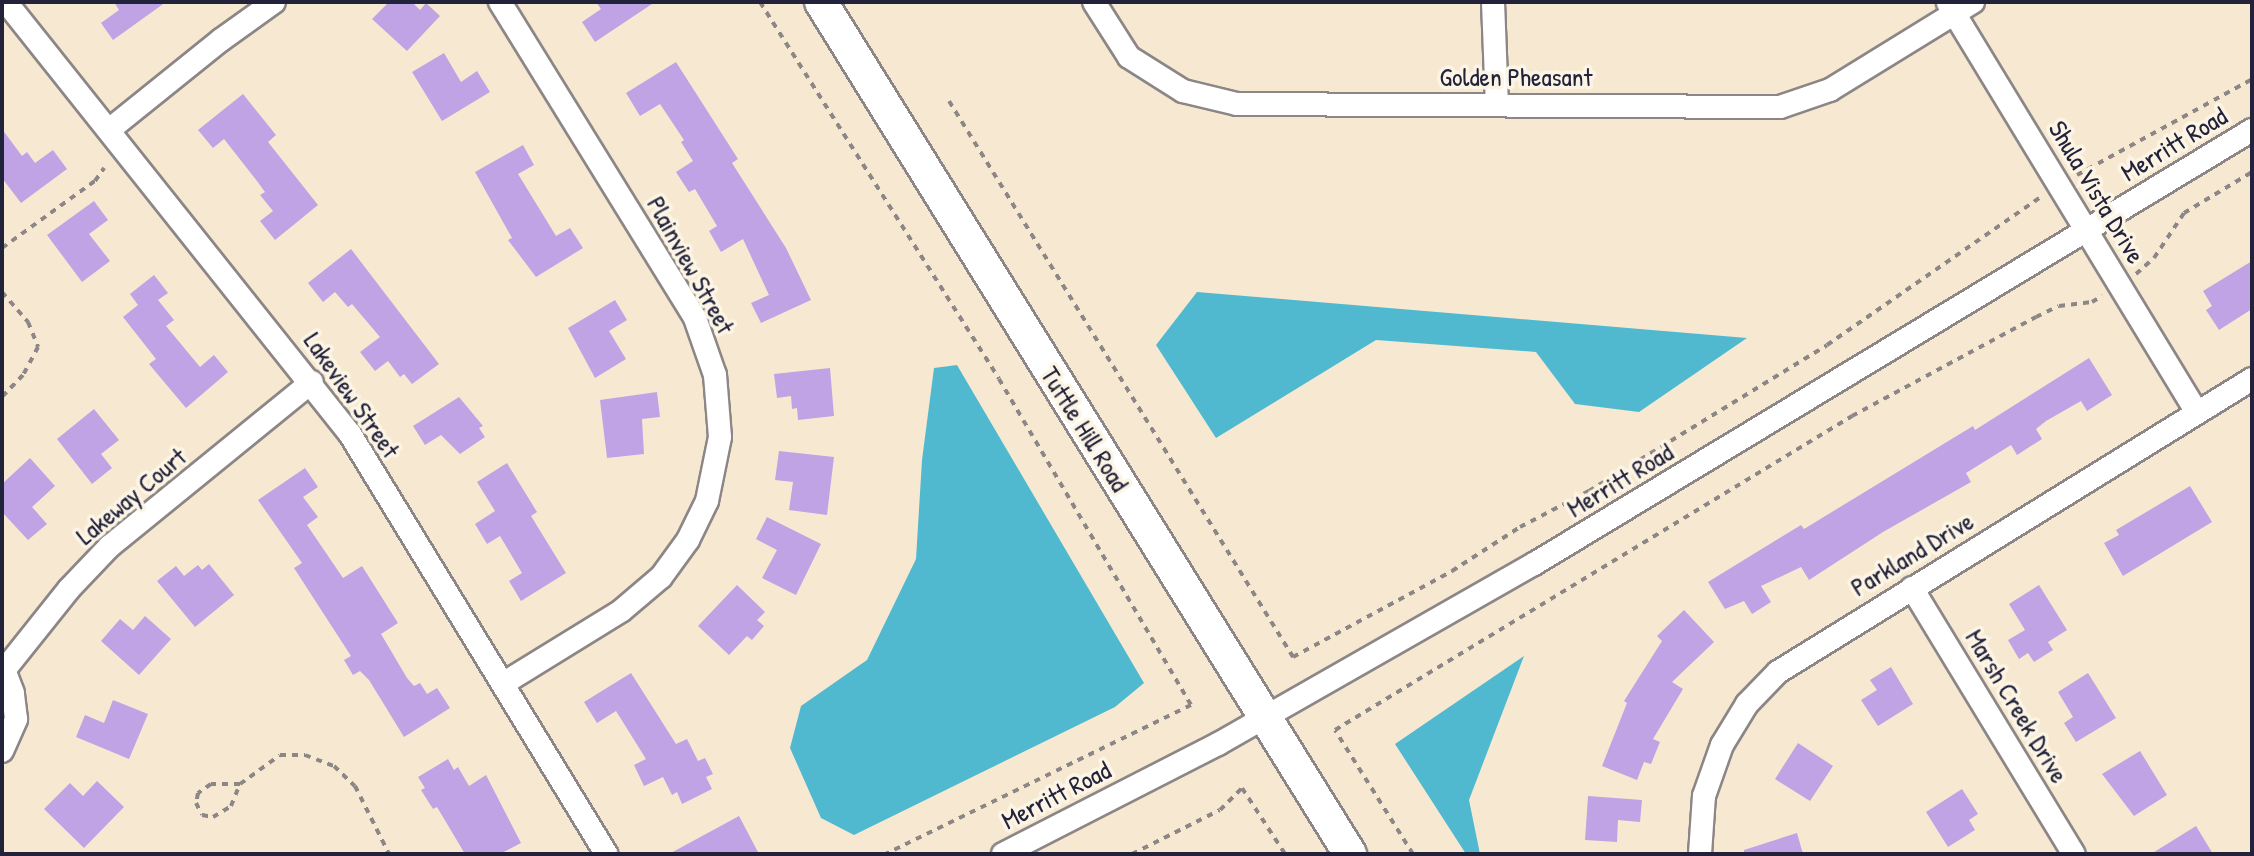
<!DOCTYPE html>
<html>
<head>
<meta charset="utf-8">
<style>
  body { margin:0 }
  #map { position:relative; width:2254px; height:856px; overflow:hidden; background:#f7e9d1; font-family:"Patrick Hand",sans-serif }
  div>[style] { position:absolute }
  .water>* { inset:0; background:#51b9cf }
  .building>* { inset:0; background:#bfa3e4 }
  .path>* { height:4px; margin-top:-2px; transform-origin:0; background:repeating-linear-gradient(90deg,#8c8686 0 6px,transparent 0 12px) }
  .roads { filter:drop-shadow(2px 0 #8c8686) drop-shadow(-2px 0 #8c8686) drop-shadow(0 2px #8c8686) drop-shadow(0 -2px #8c8686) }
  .street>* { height:22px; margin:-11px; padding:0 11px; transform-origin:11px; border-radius:11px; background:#fff }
  .secondary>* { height:32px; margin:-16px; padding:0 16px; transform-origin:16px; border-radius:16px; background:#fff }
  span { translate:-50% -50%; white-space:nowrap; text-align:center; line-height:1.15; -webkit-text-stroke:7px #fcf5e5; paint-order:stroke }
  .street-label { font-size:26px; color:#22223b }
  .frame { position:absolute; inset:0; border:4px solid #22223b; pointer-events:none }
</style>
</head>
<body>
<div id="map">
  <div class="water">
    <div style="clip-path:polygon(1197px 292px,1747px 338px,1639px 412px,1575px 404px,1536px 352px,1376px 340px,1216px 438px,1156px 345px)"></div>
    <div style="clip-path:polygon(957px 365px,1144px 683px,1115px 707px,854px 835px,821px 818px,790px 748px,801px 706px,867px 660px,916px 559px,922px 460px,934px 368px)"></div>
    <div style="clip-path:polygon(1524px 656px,1469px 800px,1480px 854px,1466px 854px,1395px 744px)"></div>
  </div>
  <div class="building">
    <div style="clip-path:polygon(114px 2px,166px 2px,113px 40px,101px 23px,119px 10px)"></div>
    <div style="clip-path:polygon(389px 2px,412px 2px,420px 10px,426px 3px,440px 16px,407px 51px,372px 19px)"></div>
    <div style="clip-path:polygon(596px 2px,655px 2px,595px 42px,582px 22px,601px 9px)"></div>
    <div style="clip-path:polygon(444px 53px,461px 82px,477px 71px,490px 92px,442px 121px,412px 72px)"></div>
    <div style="clip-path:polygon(676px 62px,738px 159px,732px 163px,786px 248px,811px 300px,761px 323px,751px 303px,769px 295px,743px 239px,721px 252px,709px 231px,717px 226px,695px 189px,689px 192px,676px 172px,693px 161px,681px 142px,684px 140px,660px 104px,640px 116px,626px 93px)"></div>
    <div style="clip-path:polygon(243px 94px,276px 135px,268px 142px,318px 205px,275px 240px,260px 221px,273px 211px,260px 195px,265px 192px,257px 181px,224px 139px,213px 148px,198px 130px)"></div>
    <div style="clip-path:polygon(2px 129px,22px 156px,27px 152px,35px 163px,53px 150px,67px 169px,21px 203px,2px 178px)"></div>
    <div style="clip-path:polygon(523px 145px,534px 165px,518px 174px,556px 236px,570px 228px,583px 248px,536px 277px,508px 240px,512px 238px,475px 172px)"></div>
    <div style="clip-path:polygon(94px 201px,108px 220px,89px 234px,110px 261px,82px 282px,47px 235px)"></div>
    <div style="clip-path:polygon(351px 249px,439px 364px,412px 384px,404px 374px,400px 377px,388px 361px,375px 371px,360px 352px,380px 337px,352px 304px,348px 307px,335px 292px,323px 302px,308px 283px)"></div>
    <div style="clip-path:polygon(2252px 261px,2252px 309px,2219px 330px,2206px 310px,2212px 306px,2203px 291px)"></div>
    <div style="clip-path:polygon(154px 275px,168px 293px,158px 300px,174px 320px,166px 326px,200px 367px,214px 355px,228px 372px,186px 408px,149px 364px,156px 359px,123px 317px,138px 305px,130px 294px)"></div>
    <div style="clip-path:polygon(615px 300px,627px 320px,609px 331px,626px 359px,595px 378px,568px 328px)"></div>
    <div style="clip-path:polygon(2089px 358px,2112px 395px,2087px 411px,2081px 401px,2046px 421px,2036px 429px,2042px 439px,2017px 455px,2011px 445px,1966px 473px,1971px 482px,1883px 532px,1809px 580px,1801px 567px,1761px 586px,1771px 602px,1752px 614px,1744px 601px,1725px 609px,1708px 582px,1801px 525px,1804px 529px,1973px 426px,1975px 430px)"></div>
    <div style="clip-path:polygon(830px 368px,834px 416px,798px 420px,797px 408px,792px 409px,791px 396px,777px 398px,774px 374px)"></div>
    <div style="clip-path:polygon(657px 392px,660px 417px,642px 419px,644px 454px,607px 458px,600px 400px)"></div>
    <div style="clip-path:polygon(459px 397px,483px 426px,479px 428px,485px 437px,460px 454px,441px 435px,425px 445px,413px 426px)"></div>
    <div style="clip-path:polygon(94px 409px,119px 440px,101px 454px,112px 468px,92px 484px,57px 439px)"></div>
    <div style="clip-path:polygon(779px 451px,834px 457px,827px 515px,789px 510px,793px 482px,775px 480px)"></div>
    <div style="clip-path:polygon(30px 458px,55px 486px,32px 507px,47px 524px,28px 540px,2px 512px,2px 484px)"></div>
    <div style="clip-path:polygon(507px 463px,537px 512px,531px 516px,566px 573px,521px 601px,509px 581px,522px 573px,500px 536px,487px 544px,475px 524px,495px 511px,477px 482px)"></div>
    <div style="clip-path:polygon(305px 468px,318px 487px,303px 497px,318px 517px,307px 525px,343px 578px,362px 566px,398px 623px,381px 634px,407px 678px,414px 686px,420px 683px,427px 694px,437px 688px,450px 708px,404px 737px,369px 680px,360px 671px,353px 675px,344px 660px,351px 656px,294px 568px,302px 563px,258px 500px)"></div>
    <div style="clip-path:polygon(2190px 486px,2212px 522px,2123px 576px,2104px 543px,2119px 535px,2116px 530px)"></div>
    <div style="clip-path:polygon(767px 517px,821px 544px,796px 595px,762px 578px,777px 550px,756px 539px)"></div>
    <div style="clip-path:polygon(209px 564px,234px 595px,195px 627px,157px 581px,176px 566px,184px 576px,198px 565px,202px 570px)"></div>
    <div style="clip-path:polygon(737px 585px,765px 612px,757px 620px,764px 626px,752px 640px,747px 636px,729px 655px,698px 626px)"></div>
    <div style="clip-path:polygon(2039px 585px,2067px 630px,2048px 642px,2053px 650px,2034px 662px,2028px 653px,2019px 659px,2008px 640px,2025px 630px,2009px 604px)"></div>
    <div style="clip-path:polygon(1684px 610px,1714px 642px,1672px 682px,1683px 689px,1653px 739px,1660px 742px,1651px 764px,1644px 762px,1637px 780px,1602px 766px,1627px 703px,1624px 701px,1662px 641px,1657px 636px)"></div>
    <div style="clip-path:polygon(145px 616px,171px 639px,139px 675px,101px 641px,120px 619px,133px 630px)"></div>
    <div style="clip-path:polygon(1891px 667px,1913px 704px,1878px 726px,1861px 700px,1877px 690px,1870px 680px)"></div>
    <div style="clip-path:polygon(631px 673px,676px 744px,687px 739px,698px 761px,705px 758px,713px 774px,706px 777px,712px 789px,682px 804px,677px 792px,672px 795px,663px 777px,644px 786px,634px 765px,646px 759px,616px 711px,597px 723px,584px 702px)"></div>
    <div style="clip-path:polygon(2088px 673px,2116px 718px,2076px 742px,2064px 723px,2073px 717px,2058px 692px)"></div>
    <div style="clip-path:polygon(113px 700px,148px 714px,129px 759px,76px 737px,85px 715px,104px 723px)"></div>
    <div style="clip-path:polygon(1798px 743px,1833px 766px,1810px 801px,1775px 779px)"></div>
    <div style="clip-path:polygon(2140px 751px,2167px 795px,2134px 816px,2102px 774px)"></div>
    <div style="clip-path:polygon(448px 759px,454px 770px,458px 767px,469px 786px,486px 775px,521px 843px,500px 854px,465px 854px,437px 807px,433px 809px,421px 790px,425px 788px,418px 777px)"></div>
    <div style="clip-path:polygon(97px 781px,124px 807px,84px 848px,44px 809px,70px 783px,83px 796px)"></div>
    <div style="clip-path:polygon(1962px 789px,1978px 814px,1969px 820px,1975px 830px,1948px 847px,1926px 812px)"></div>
    <div style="clip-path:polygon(1588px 796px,1642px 800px,1640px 822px,1618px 820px,1617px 842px,1585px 840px)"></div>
    <div style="clip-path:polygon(739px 816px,759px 854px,669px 854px)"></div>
    <div style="clip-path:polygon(2196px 826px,2213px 854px,2151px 854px)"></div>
    <div style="clip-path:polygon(1797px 833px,1803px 854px,1744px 854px,1744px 850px)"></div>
  </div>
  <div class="path">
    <div style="left:760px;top:2px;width:446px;rotate:57.6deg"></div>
    <div style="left:999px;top:379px;width:378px;rotate:59.5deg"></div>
    <div style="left:1191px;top:705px;width:340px;rotate:154deg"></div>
    <div style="left:949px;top:101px;width:654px;rotate:58.25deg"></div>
    <div style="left:1293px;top:657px;width:181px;rotate:-28.4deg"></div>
    <div style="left:1452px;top:571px;width:81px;rotate:-32.9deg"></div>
    <div style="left:1520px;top:527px;width:78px;rotate:-27.6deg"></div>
    <div style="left:1589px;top:491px;width:279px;rotate:-31.5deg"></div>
    <div style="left:1827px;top:345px;width:262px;rotate:-34.7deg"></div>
    <div style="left:2077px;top:175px;width:200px;rotate:-28.7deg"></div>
    <div style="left:2px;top:248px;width:115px;rotate:-35.8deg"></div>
    <div style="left:95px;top:181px;width:16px;rotate:-55deg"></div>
    <div style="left:2136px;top:274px;width:24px;rotate:-42deg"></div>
    <div style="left:2154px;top:258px;width:54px;rotate:-56.3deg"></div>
    <div style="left:2184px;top:213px;width:79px;rotate:-31.1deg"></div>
    <div style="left:2px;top:292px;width:40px;rotate:49deg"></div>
    <div style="left:28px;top:322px;width:27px;rotate:68deg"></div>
    <div style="left:38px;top:347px;width:32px;rotate:118deg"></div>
    <div style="left:23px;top:375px;width:30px;rotate:134deg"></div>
    <div style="left:240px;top:784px;width:29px;rotate:180deg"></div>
    <div style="left:211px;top:784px;width:16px;rotate:145deg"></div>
    <div style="left:198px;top:793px;width:10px;rotate:101deg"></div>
    <div style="left:196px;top:803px;width:13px;rotate:63deg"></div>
    <div style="left:202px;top:815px;width:11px;rotate:10deg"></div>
    <div style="left:213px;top:817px;width:21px;rotate:-31deg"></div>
    <div style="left:231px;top:806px;width:24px;rotate:-68deg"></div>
    <div style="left:240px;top:784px;width:49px;rotate:-35.9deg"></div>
    <div style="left:280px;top:755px;width:25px"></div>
    <div style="left:305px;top:755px;width:31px;rotate:21deg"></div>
    <div style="left:334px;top:766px;width:29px;rotate:44deg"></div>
    <div style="left:355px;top:786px;width:76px;rotate:63.4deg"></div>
    <div style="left:1132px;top:854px;width:98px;rotate:-26.6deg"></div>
    <div style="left:1220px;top:810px;width:31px;rotate:-45deg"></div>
    <div style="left:1242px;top:788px;width:79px;rotate:56.9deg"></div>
    <div style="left:1413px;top:854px;width:146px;rotate:-122.2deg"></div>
    <div style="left:1335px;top:730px;width:605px;rotate:-31.27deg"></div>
    <div style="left:1852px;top:416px;width:209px;rotate:-28.3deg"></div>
    <div style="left:2036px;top:317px;width:25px;rotate:-26deg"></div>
    <div style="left:2059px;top:306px;width:33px;rotate:-7deg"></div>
    <div style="left:2092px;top:302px;width:12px;rotate:-31deg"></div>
  </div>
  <div class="roads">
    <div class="street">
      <div style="left:6px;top:2px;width:552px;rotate:51.47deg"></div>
      <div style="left:350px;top:434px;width:492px;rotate:58.6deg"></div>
      <div style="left:500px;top:2px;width:371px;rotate:58.3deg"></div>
      <div style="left:695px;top:318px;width:60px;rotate:70.7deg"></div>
      <div style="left:715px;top:375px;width:62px;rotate:85.4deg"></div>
      <div style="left:720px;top:437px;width:65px;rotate:101.5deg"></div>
      <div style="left:707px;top:501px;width:43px;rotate:116deg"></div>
      <div style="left:688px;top:540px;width:46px;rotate:126.1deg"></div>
      <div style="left:661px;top:577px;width:52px;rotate:139.6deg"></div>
      <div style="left:621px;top:611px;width:137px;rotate:148.4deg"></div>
      <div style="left:1094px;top:2px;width:65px;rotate:57.5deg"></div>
      <div style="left:1129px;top:57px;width:64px;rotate:32.2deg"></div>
      <div style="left:1183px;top:91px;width:56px;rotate:13.5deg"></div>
      <div style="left:1237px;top:104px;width:543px;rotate:0.32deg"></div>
      <div style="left:1780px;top:107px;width:53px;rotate:-18.8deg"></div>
      <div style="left:1830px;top:90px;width:168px;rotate:-31.6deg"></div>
      <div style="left:1493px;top:2px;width:103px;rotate:87.8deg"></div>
      <div style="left:1948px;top:3px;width:479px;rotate:58.7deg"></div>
      <div style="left:109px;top:130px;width:144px;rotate:-38.8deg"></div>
      <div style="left:221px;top:40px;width:65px;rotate:-35.6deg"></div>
      <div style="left:1912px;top:588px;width:311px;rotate:58.7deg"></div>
      <div style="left:2px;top:673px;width:107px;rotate:-51.4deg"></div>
      <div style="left:69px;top:589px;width:59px;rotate:-46.4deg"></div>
      <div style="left:110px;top:546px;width:260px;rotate:-39.1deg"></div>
      <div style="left:2px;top:751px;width:35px;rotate:-66deg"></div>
      <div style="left:16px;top:719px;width:26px;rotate:-97deg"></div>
      <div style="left:13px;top:693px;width:22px;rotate:-111deg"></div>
      <div style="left:1003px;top:854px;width:242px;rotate:-27.1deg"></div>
      <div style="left:1218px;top:744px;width:364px;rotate:-29.7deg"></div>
      <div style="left:1534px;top:564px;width:839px;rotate:-31.15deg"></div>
      <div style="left:1700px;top:854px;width:58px;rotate:-86.1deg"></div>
      <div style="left:1704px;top:796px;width:54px;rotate:-70.6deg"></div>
      <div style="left:1722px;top:745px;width:48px;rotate:-58.6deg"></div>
      <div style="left:1747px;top:704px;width:45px;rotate:-45.9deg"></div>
      <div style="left:1778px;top:672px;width:557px;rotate:-31.72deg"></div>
    </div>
    <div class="secondary">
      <div style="left:821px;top:2px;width:1003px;rotate:58.16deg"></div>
    </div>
  </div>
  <div class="street-label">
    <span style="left:1516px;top:77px">Golden Pheasant</span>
    <span style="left:2174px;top:144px;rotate:-31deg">Merritt Road</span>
    <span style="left:2097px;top:192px;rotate:59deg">Shula Vista Drive</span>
    <span style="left:691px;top:265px;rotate:61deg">Plainview Street</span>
    <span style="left:352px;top:395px;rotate:55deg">Lakeview Street</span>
    <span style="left:1085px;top:429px;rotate:58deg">Tuttle Hill Road</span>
    <span style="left:1620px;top:480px;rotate:-31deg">Merritt Road</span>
    <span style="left:131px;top:496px;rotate:-40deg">Lakeway Court</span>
    <span style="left:1912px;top:554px;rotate:-31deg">Parkland Drive</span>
    <span style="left:2017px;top:706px;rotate:59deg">Marsh Creek Drive</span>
    <span style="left:1056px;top:795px;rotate:-27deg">Merritt Road</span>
  </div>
  <div class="frame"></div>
</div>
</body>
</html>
